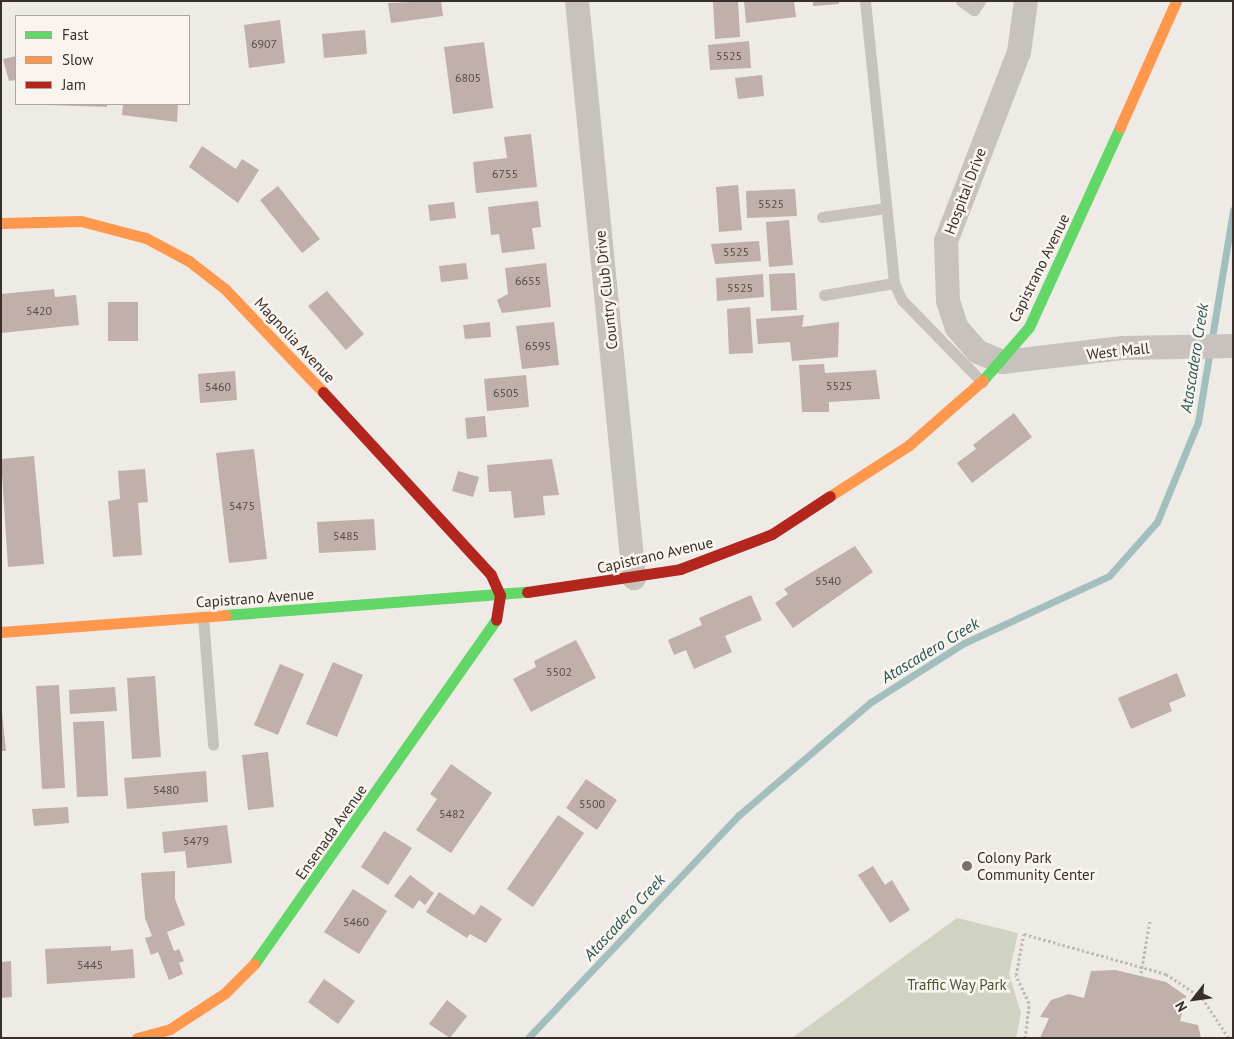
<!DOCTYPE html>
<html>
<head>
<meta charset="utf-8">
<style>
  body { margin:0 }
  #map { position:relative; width:1234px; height:1039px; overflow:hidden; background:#eeeae6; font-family:"PT Sans",sans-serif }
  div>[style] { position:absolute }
  .green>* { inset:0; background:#d0d3c1 }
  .stream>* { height:7px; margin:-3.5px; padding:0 3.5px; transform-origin:3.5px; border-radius:3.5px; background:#a3bfbd }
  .building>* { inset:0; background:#c0afaa }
  .path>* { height:3px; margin-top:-1.5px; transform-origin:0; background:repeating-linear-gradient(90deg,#c0bab7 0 2.5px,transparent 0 5px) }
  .lane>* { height:11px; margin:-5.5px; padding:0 5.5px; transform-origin:5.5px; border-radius:5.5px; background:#c8c2be }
  .street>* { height:24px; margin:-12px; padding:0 12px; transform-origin:12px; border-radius:12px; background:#c8c2be }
  .fast>* { height:11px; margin:-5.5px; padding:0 5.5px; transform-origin:5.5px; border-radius:5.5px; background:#63d668 }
  .slow>* { height:11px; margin:-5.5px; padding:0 5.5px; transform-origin:5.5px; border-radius:5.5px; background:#ff974d }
  .jam>* { height:11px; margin:-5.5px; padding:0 5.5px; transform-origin:5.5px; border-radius:5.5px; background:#b3261e }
  .dots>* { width:14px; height:14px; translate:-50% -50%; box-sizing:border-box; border:2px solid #f9f4ee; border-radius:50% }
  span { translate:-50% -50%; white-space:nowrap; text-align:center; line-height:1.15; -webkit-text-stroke:5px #f9f4ee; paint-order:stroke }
  .number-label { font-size:12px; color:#5a4f4c }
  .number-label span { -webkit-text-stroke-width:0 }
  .street-label { font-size:15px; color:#382f2c }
  .poi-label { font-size:15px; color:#382f2c }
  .left { translate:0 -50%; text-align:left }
  .park-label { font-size:15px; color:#4a5432 }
  .water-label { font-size:16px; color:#255656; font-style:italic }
  .frame { position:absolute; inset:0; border:2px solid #382f2c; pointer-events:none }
  .legend { position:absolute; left:15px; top:15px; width:175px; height:90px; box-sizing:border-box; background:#f9f4ee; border:1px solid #aca5a0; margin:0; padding:6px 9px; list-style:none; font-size:15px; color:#382f2c }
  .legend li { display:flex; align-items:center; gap:10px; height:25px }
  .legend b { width:25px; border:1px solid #aca5a0 }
  .north { position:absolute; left:1169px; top:974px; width:50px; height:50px; -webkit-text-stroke:4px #f9f4ee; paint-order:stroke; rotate:240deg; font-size:14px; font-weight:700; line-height:20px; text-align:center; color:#382f2c }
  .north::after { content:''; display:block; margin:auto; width:18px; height:22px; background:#382f2c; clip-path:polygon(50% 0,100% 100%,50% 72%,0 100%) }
</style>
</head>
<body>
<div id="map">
  <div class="green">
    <div style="clip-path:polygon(957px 918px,1018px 933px,1009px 974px,1021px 1013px,1016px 1038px,792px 1038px)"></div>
  </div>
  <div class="stream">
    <div style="left:528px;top:1038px;width:307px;rotate:-46.6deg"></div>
    <div style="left:739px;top:815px;width:174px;rotate:-40.6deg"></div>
    <div style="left:871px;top:702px;width:110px;rotate:-32.4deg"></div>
    <div style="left:964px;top:643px;width:160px;rotate:-24.8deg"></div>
    <div style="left:1109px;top:576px;width:72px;rotate:-48.4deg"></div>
    <div style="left:1157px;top:522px;width:108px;rotate:-67.7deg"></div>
    <div style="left:1198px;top:422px;width:215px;rotate:-80.6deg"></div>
  </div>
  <div class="building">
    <div style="clip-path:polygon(441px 1px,443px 16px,391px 23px,388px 3px)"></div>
    <div style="clip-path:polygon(713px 1px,738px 1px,740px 37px,715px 39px)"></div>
    <div style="clip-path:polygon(744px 1px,794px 1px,796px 17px,746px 23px)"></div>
    <div style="clip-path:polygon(813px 1px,839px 1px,839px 4px,813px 6px)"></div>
    <div style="clip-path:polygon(280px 20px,285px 63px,249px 68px,244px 25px)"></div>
    <div style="clip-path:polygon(365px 30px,367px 54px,324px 58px,322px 34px)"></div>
    <div style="clip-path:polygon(749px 41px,751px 68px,710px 70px,708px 45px)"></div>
    <div style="clip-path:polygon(484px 42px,493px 108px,453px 114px,444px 47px)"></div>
    <div style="clip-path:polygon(16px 56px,16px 80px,9px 81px,3px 59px)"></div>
    <div style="clip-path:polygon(762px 75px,764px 96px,738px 99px,735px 78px)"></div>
    <div style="clip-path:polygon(50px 104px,107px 104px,107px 107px,50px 105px)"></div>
    <div style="clip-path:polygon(123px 104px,178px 104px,177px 122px,122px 115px)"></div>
    <div style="clip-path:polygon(531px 134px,537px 187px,476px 193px,473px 162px,507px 158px,504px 137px)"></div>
    <div style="clip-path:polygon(202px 146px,236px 169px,242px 159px,259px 170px,238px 203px,189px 167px)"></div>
    <div style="clip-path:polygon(738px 185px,742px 230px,719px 232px,716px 187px)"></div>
    <div style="clip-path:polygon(278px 186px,320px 239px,302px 253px,260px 200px)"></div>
    <div style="clip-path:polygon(795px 189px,797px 216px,747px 218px,746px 191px)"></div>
    <div style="clip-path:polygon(538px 201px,541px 227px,532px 228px,535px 249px,502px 253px,499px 234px,491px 235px,488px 207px)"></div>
    <div style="clip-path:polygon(454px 202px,456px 218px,430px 221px,428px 205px)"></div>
    <div style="clip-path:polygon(789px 220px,793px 265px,769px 267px,766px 222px)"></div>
    <div style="clip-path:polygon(759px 241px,761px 261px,715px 264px,711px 244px)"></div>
    <div style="clip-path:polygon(466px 263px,468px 279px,441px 282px,439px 266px)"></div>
    <div style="clip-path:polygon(546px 263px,551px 307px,502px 313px,497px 300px,508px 294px,505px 268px)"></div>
    <div style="clip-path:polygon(795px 273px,797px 310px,771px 311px,769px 274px)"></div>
    <div style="clip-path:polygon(763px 274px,764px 297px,717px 301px,716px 278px)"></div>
    <div style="clip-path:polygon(54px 289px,55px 297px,76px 295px,79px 325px,1px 333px,1px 294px)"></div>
    <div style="clip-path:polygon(327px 291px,364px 334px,346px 350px,308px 306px)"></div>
    <div style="clip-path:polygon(108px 302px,138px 302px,138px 341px,108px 341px)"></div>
    <div style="clip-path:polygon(750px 307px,753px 353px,729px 354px,727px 309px)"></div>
    <div style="clip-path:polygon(804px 315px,802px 327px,839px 322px,838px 357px,792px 361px,790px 342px,758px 344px,756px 319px)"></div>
    <div style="clip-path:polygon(490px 322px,491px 337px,465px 339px,463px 325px)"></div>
    <div style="clip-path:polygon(554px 322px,559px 365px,522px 369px,516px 326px)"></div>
    <div style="clip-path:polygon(824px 364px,825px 373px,876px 370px,880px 399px,829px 402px,829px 412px,802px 412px,799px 365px)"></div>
    <div style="clip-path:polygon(235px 371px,237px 400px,200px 403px,198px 374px)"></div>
    <div style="clip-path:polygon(526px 375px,529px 407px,487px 411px,484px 379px)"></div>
    <div style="clip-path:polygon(1014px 413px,1032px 437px,972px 483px,957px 463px,976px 449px,973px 445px)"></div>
    <div style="clip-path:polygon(485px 416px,487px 437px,467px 439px,465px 418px)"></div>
    <div style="clip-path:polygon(254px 449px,267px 559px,229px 563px,216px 453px)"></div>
    <div style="clip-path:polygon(34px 456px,44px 564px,8px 567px,1px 459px)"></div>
    <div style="clip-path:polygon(552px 459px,559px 495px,543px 496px,545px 515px,514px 518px,511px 491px,489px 492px,487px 465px)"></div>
    <div style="clip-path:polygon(145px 469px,148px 502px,138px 503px,142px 555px,113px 557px,108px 501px,120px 499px,118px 471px)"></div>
    <div style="clip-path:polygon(458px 471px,479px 477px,473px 497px,452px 491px)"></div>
    <div style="clip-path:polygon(374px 519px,376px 550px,319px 553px,317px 522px)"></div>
    <div style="clip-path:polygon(855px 546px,873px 572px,793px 628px,775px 603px,788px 594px,784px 589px)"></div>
    <div style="clip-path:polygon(751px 595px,762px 620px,725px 636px,732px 652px,694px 669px,686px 650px,674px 655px,668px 640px,702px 625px,699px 618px)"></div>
    <div style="clip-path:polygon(576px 640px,596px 678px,531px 712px,513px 679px,536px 667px,534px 661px)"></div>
    <div style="clip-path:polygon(333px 662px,363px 675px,337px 737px,306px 724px)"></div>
    <div style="clip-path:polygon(280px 664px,304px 674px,278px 735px,254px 725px)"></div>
    <div style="clip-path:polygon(1177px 673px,1186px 696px,1169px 703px,1172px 711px,1131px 729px,1118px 698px)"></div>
    <div style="clip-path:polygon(155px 676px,161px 757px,132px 759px,127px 678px)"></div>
    <div style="clip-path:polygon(59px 685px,65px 788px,42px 789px,36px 686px)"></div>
    <div style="clip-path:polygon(115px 687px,117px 711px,70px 714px,69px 690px)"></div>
    <div style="clip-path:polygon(1px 703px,6px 751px,1px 751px)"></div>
    <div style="clip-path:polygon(104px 721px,108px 796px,77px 797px,73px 722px)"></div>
    <div style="clip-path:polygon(268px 752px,274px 807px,248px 810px,242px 755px)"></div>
    <div style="clip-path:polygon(451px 764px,492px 793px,451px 853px,416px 830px,437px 799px,430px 794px)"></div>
    <div style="clip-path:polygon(206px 771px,208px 802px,127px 809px,124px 778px)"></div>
    <div style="clip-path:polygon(586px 779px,617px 800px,597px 830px,566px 808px)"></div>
    <div style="clip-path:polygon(68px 807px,69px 823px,34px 826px,32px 809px)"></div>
    <div style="clip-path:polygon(558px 815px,584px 833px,533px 907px,507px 889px)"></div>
    <div style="clip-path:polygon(227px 825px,232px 863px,187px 868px,185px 851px,164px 853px,162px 832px)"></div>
    <div style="clip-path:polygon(384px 831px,412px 848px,388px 885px,361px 867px)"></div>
    <div style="clip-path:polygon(873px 866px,885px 885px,892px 880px,910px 910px,890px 923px,858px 875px)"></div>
    <div style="clip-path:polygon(175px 871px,175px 899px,185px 925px,167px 932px,174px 951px,179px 949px,184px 961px,179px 963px,183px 974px,169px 980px,158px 952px,151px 955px,145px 938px,152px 936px,145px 918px,141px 873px)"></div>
    <div style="clip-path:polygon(410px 875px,434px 893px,425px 905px,419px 900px,413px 909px,394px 896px)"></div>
    <div style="clip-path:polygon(353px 889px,387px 911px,359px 954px,324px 932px)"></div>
    <div style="clip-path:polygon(439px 892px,474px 915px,481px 905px,502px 919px,486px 943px,470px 934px,467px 938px,426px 912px)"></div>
    <div style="clip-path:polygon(111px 946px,111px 951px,133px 949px,135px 978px,47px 984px,45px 949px)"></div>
    <div style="clip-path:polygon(11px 961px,12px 997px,1px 998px,1px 962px)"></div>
    <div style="clip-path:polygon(1115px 970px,1166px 982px,1186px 996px,1180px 1021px,1198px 1025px,1201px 1038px,1040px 1038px,1049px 1018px,1040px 1017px,1051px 1000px,1069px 994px,1084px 998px,1091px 971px)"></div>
    <div style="clip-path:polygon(324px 979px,355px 1001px,338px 1024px,308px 1002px)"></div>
    <div style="clip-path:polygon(447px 1000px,467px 1016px,450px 1038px,429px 1024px)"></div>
  </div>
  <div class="path">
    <div style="left:1141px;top:973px;width:53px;rotate:-80.2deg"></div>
    <div style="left:1025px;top:1038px;width:35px;rotate:-83deg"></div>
    <div style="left:1029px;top:1003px;width:31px;rotate:-115deg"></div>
    <div style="left:1016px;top:975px;width:42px;rotate:-79deg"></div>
    <div style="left:1024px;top:934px;width:148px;rotate:15.7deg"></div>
    <div style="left:1166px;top:974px;width:43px;rotate:33.7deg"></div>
    <div style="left:1202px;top:998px;width:48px;rotate:56deg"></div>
  </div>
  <div class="lane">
    <div style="left:865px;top:1px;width:283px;rotate:84.1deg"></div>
    <div style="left:894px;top:283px;width:19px;rotate:65deg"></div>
    <div style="left:902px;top:300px;width:115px;rotate:45.7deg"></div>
    <div style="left:961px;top:1px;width:16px;rotate:35deg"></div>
    <div style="left:974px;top:10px;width:11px;rotate:-56deg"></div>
    <div style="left:822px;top:217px;width:65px;rotate:-8deg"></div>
    <div style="left:824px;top:295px;width:71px;rotate:-9.7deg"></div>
    <div style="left:203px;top:617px;width:128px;rotate:85.5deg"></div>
  </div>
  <div class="street">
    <div style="left:577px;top:1px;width:580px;rotate:84.36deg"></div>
    <div style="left:1026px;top:1px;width:51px;rotate:97.8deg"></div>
    <div style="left:1019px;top:52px;width:203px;rotate:111.1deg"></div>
    <div style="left:946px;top:241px;width:60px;rotate:88.1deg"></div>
    <div style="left:948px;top:301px;width:28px;rotate:72deg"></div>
    <div style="left:957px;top:328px;width:32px;rotate:49deg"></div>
    <div style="left:978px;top:352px;width:27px;rotate:22deg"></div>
    <div style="left:1003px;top:362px;width:120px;rotate:-6.7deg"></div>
    <div style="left:1122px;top:348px;width:111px;rotate:-1deg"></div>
  </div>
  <div class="fast">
    <div style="left:983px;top:380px;width:70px;rotate:-49deg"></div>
    <div style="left:1029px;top:327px;width:220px;rotate:-65.5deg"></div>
    <div style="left:225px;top:615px;width:303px;rotate:-4.4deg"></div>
    <div style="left:254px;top:964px;width:421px;rotate:-54.9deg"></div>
  </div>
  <div class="slow">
    <div style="left:1120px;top:127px;width:138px;rotate:-66deg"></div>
    <div style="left:1px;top:223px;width:80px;rotate:-1.4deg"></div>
    <div style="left:81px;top:221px;width:67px;rotate:14.7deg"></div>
    <div style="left:146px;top:238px;width:49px;rotate:28.1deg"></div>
    <div style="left:189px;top:261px;width:46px;rotate:37.9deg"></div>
    <div style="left:225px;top:289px;width:142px;rotate:46.4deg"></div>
    <div style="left:830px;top:496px;width:94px;rotate:-32.8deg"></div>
    <div style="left:909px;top:445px;width:98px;rotate:-41.3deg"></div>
    <div style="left:1px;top:632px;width:225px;rotate:-4.3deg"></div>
    <div style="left:137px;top:1038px;width:34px;rotate:-15deg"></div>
    <div style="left:170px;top:1029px;width:66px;rotate:-33.2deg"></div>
    <div style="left:225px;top:993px;width:41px;rotate:-45deg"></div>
  </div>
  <div class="jam">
    <div style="left:323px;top:392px;width:248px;rotate:47.4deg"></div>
    <div style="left:491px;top:575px;width:22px;rotate:66deg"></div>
    <div style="left:500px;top:595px;width:25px;rotate:99deg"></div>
    <div style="left:527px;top:592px;width:155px;rotate:-8.5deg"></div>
    <div style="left:680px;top:569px;width:98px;rotate:-20.8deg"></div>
    <div style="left:772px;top:534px;width:69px;rotate:-33.2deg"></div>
  </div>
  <div class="dots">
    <div style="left:967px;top:866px;background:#78706d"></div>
  </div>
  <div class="number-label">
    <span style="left:264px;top:44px">6907</span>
    <span style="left:729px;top:56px">5525</span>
    <span style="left:468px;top:78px">6805</span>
    <span style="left:505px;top:174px">6755</span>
    <span style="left:771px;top:204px">5525</span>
    <span style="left:736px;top:252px">5525</span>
    <span style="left:528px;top:281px">6655</span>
    <span style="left:740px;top:288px">5525</span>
    <span style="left:39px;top:311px">5420</span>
    <span style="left:538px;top:346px">6595</span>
    <span style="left:839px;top:386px">5525</span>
    <span style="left:218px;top:387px">5460</span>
    <span style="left:506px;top:393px">6505</span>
    <span style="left:242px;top:506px">5475</span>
    <span style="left:346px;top:536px">5485</span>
    <span style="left:828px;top:581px">5540</span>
    <span style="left:559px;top:672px">5502</span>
    <span style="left:166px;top:790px">5480</span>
    <span style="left:592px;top:804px">5500</span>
    <span style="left:452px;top:814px">5482</span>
    <span style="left:196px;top:841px">5479</span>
    <span style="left:356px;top:922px">5460</span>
    <span style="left:90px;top:965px">5445</span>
  </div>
  <div class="street-label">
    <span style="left:965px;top:191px;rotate:-69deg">Hospital Drive</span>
    <span style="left:1039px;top:268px;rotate:-64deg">Capistrano Avenue</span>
    <span style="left:606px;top:290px;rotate:-96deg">Country Club Drive</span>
    <span style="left:295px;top:340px;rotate:47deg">Magnolia Avenue</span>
    <span style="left:1118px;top:351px;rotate:-6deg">West Mall</span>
    <span style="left:655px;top:555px;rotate:-13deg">Capistrano Avenue</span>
    <span style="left:255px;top:598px;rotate:-4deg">Capistrano Avenue</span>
    <span style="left:331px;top:832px;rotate:-55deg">Ensenada Avenue</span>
  </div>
  <div class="poi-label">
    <span class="left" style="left:977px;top:866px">Colony Park<br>Community Center</span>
  </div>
  <div class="park-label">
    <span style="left:957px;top:985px">Traffic Way Park</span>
  </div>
  <div class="water-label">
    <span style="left:1194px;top:358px;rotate:-81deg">Atascadero Creek</span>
    <span style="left:930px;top:650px;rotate:-31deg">Atascadero Creek</span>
    <span style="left:624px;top:917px;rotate:-47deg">Atascadero Creek</span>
  </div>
  <div class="frame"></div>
  <ul class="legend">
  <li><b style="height:6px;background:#63d668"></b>Fast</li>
  <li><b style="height:6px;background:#ff974d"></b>Slow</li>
  <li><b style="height:6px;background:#b3261e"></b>Jam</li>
  </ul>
  <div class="north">N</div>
</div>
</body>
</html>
